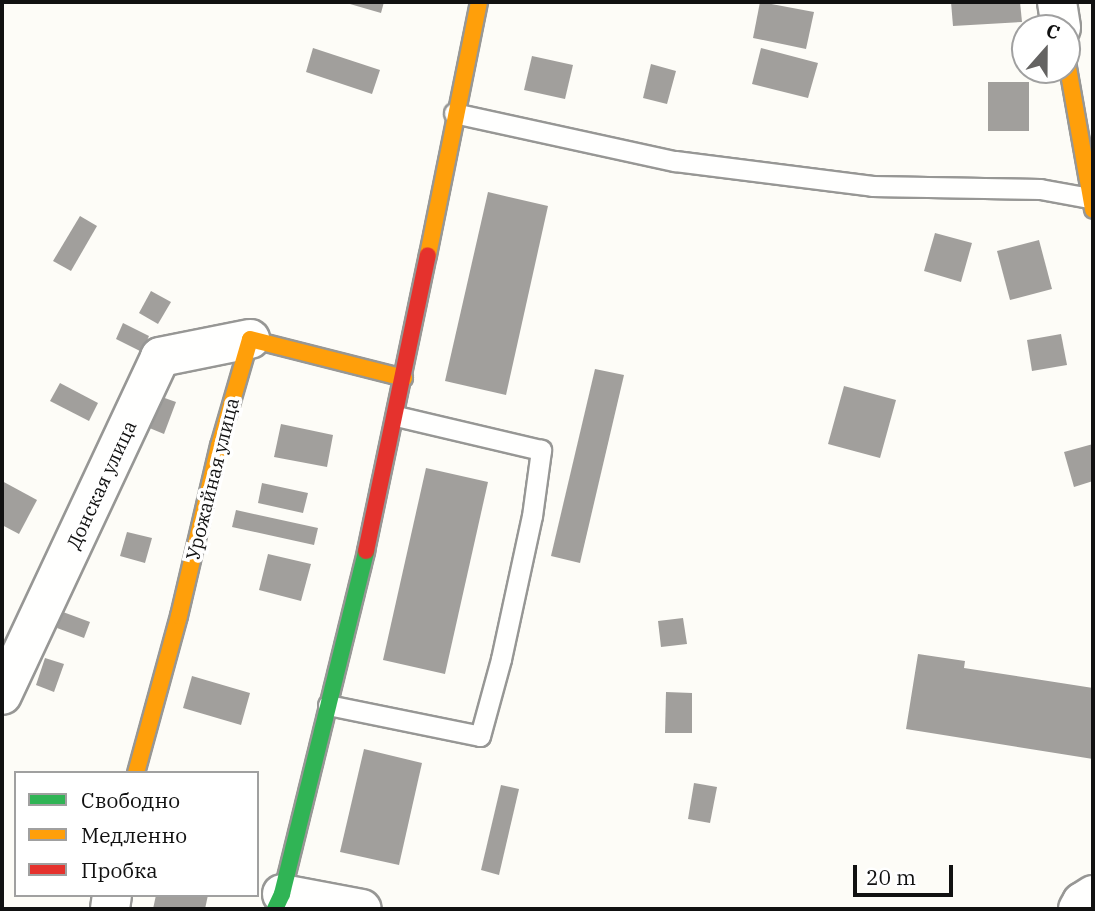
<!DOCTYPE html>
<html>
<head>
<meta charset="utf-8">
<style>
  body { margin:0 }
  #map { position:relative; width:1095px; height:911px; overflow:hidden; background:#fdfcf7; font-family:"IBM Plex Serif",serif }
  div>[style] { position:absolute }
  .building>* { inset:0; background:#a19f9c }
  .roads { filter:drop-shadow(2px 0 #979795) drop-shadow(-2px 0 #979795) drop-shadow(0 2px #979795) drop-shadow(0 -2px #979795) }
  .lane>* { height:19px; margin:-9.5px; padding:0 9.5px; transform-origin:9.5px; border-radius:9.5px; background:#fffffe }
  .street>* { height:38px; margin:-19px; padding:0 19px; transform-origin:19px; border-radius:19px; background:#fffffe }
  .fast>* { height:16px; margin:-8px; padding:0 8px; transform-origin:8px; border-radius:8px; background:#30b455 }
  .slow>* { height:16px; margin:-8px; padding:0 8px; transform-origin:8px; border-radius:8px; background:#ff9f0a }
  .jam>* { height:16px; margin:-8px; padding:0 8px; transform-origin:8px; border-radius:8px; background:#e5322d }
  span { translate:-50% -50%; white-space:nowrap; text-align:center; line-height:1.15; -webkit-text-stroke:7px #fff; paint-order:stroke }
  .street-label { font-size:19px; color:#111 }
  .frame { position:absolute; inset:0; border:4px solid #111; pointer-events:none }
  .legend { position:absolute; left:14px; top:771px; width:245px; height:126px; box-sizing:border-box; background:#fff; border:2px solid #a0a0a0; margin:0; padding:9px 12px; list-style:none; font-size:21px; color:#111 }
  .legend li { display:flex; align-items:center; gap:14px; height:35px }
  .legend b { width:35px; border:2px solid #a0a0a0 }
  .north { position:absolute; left:1011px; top:14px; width:70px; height:70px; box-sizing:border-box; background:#fff; border:2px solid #a0a0a0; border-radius:50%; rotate:21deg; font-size:19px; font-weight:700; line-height:28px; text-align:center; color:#111 }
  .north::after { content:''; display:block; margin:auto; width:24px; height:32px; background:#646362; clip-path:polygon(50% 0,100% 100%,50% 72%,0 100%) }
  .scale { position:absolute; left:853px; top:865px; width:100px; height:32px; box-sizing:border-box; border:4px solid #111; border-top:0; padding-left:9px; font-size:21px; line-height:24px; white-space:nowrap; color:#111; -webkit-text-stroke:5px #fff; paint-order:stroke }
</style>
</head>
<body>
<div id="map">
  <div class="building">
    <div style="clip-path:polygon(343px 2px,384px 2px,381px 13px)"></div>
    <div style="clip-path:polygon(760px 2px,814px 12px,806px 49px,753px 38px)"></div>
    <div style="clip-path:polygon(951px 2px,1020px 2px,1022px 22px,953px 26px)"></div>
    <div style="clip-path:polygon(313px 48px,380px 70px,372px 94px,306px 72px)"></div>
    <div style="clip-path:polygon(761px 48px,818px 63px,808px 98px,752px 84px)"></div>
    <div style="clip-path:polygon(532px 56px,573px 65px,565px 99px,524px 90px)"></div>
    <div style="clip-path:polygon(651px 64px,676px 71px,667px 104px,643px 98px)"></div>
    <div style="clip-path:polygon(988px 82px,1029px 82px,1029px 131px,988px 131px)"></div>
    <div style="clip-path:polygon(488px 192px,548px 206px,506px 395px,445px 381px)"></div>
    <div style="clip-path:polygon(80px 216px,97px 226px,71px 271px,53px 261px)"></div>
    <div style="clip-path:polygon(935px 233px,972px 243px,961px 282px,924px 271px)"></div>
    <div style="clip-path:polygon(1039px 240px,1052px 289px,1010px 300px,997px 251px)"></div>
    <div style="clip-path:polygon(151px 291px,171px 302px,158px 324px,139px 313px)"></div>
    <div style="clip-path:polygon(123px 323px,149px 336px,142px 352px,116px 339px)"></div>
    <div style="clip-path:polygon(1061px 334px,1067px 365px,1032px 371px,1027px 340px)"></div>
    <div style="clip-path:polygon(595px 369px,624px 375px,580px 563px,551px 556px)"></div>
    <div style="clip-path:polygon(60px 383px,98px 403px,89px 421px,50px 401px)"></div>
    <div style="clip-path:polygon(844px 386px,896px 400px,880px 458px,828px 444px)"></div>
    <div style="clip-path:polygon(159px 396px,176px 402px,164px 434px,147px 427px)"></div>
    <div style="clip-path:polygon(281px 424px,333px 435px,327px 467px,274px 457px)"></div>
    <div style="clip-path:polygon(1093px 444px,1093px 481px,1074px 487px,1064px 452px)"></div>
    <div style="clip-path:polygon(426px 468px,488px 482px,445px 674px,383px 660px)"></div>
    <div style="clip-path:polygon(2px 481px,37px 500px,19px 534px,2px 525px)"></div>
    <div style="clip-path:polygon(262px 483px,308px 493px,303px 513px,258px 503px)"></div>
    <div style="clip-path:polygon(236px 510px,318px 528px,314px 545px,232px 527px)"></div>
    <div style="clip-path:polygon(127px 532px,152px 538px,145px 563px,120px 556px)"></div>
    <div style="clip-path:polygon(268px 554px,311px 564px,301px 601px,259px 590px)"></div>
    <div style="clip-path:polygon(63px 612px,90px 622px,84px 638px,57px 628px)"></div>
    <div style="clip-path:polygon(683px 618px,687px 644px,661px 647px,658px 621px)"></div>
    <div style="clip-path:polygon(918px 654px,965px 661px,964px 668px,1093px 688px,1093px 759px,906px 729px)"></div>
    <div style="clip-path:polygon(45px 658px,64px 664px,54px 692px,36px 685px)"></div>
    <div style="clip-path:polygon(192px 676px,250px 693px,241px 725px,183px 708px)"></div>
    <div style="clip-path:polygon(666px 692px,692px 693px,692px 733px,665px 733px)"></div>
    <div style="clip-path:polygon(364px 749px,422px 763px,399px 865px,340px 852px)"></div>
    <div style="clip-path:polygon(694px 783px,717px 787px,710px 823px,688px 819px)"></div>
    <div style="clip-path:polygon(501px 785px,519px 789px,499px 875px,481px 870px)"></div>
    <div style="clip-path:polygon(156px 895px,208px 895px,205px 909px,153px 909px)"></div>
  </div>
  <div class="roads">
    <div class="lane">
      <div style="left:454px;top:113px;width:226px;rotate:12.3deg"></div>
      <div style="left:675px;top:161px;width:199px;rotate:7.2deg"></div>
      <div style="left:872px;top:186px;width:168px;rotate:1deg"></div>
      <div style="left:1040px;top:189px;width:51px;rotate:10.2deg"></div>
      <div style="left:328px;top:705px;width:155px;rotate:11.5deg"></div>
      <div style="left:480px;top:736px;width:80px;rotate:-74.7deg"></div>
      <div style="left:501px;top:659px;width:146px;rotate:-77.8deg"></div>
      <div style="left:532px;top:516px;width:67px;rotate:-82.2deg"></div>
      <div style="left:541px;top:450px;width:149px;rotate:-166.8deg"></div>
    </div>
    <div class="street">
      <div style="left:1057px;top:2px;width:26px;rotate:81deg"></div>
      <div style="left:2px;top:695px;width:373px;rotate:-64.9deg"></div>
      <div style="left:160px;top:357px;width:92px;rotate:-11.3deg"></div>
      <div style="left:282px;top:894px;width:81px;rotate:10.6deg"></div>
      <div style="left:110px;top:909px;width:14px;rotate:-82deg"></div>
      <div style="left:1078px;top:909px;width:8px;rotate:-60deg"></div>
      <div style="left:1082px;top:902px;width:13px;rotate:-32deg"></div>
    </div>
    <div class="fast">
      <div style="left:275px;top:909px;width:17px;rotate:-65deg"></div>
      <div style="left:282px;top:894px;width:353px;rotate:-76.2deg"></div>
    </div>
    <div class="slow">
      <div style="left:1067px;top:62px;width:150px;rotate:80deg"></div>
      <div style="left:428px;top:255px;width:258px;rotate:-78.6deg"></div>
      <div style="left:136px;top:773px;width:163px;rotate:-74.7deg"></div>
      <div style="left:179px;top:616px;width:175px;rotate:-76.8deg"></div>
      <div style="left:219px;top:446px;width:111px;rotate:-73.8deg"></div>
      <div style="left:250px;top:339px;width:159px;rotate:14.2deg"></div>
    </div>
    <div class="jam">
      <div style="left:366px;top:551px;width:302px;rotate:-78.2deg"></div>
    </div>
  </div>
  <div class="street-label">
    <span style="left:213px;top:479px;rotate:-76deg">Урожайная улица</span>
    <span style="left:102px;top:485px;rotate:-65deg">Донская улица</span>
  </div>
  <div class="frame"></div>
  <ul class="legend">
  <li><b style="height:9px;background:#30b455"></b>Свободно</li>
  <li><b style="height:9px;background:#ff9f0a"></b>Медленно</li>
  <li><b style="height:9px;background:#e5322d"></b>Пробка</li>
  </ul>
  <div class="north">С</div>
  <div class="scale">20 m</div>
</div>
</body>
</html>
